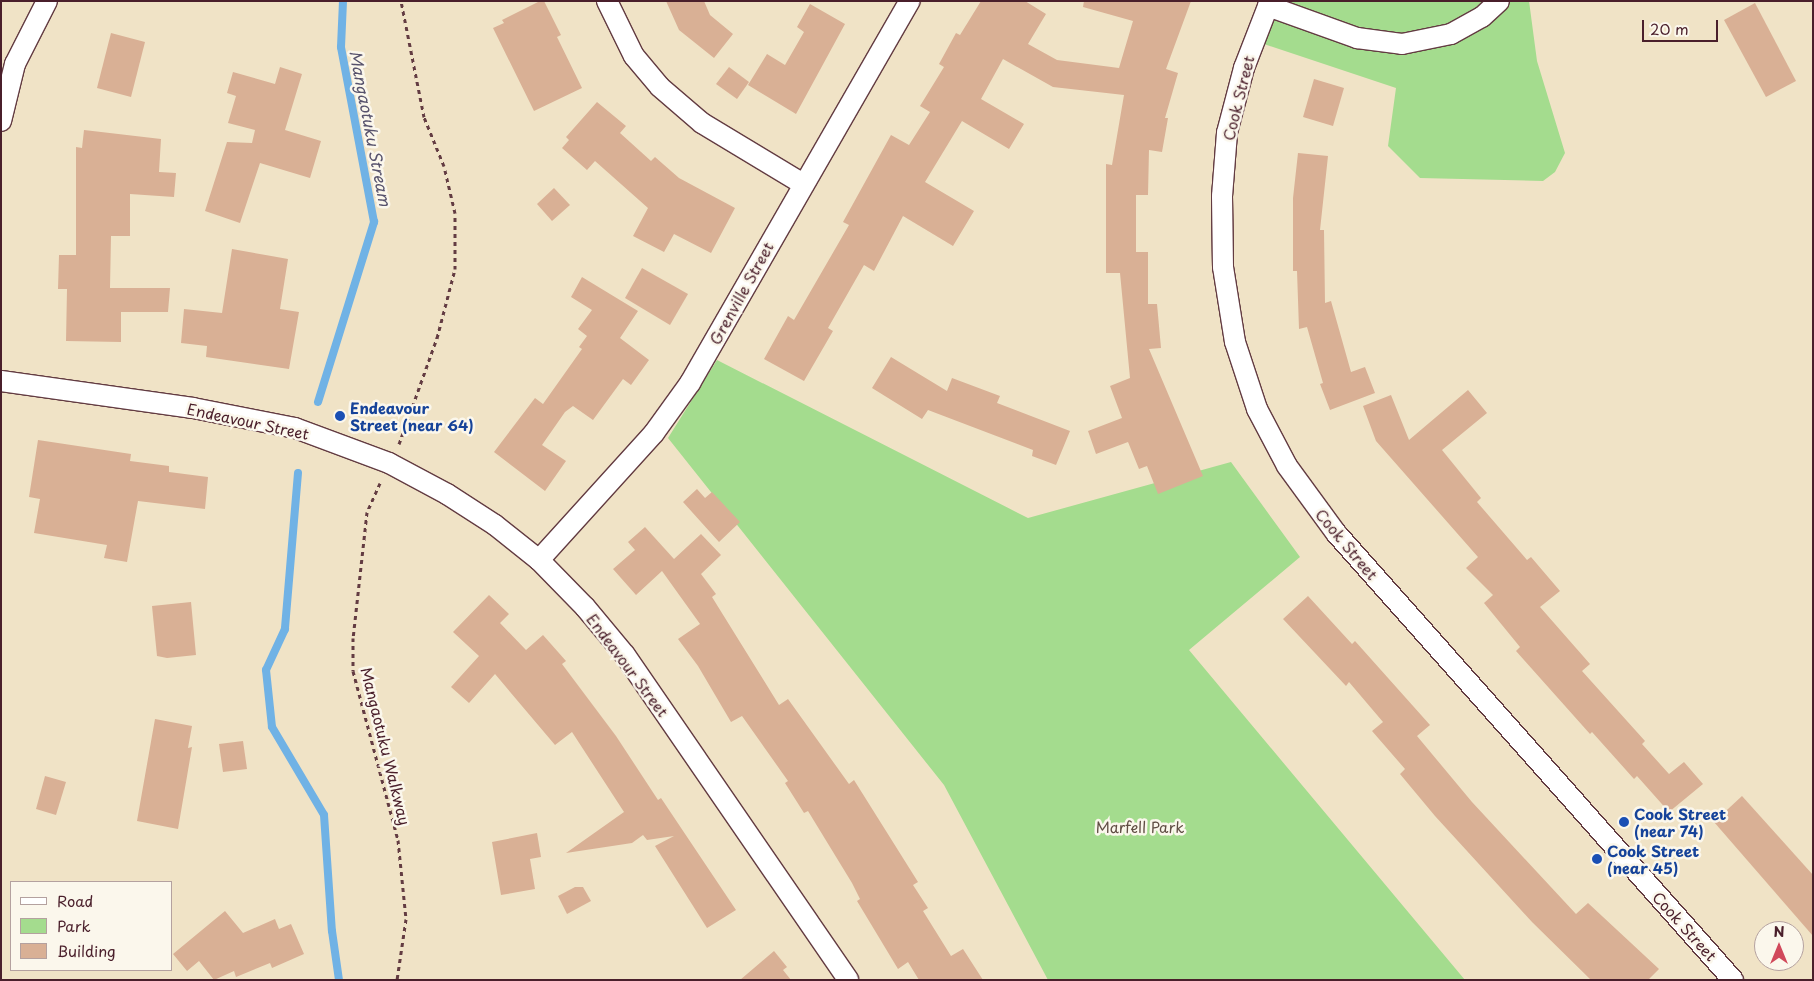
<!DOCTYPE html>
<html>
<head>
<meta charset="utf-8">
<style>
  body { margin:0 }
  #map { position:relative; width:1814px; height:981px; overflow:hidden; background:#f0e3c6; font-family:"Playpen Sans",sans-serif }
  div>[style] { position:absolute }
  .green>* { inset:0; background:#a4dc8e }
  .stream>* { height:8px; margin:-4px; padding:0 4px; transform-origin:4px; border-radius:4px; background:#70b2e5 }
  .building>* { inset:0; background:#d9b095 }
  .path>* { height:3px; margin-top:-1.5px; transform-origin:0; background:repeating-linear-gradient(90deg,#633c42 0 4px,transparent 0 8px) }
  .roads { filter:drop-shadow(1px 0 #633c42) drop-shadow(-1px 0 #633c42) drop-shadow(0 1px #633c42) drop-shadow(0 -1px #633c42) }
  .minor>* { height:20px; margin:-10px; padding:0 10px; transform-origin:10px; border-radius:10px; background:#fff }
  .dots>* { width:14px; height:14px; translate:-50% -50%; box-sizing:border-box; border:2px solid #fbf7ec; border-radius:50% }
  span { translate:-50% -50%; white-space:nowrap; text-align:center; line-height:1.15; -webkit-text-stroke:5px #fbf7ec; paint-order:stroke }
  .street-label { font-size:15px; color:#4a1f2b }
  .transit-label { font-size:15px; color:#164399; font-weight:700 }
  .left { translate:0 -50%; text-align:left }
  .park-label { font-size:15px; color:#604e44 }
  .water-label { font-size:16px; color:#57526c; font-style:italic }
  .frame { position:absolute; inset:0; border:2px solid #4a1f2b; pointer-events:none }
  .legend { position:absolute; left:10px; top:881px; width:162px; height:90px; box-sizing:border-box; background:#fbf7ec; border:1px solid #b4a19f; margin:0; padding:6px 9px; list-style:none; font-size:15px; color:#4a1f2b }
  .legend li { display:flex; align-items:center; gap:10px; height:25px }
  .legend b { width:25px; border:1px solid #b4a19f }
  .north { position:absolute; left:1754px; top:921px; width:50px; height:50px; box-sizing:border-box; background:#fbf7ec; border:1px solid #b4a19f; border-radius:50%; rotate:0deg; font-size:14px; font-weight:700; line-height:20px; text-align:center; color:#4a1f2b }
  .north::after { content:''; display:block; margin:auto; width:18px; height:22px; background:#d1495b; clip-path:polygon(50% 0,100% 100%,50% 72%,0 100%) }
  .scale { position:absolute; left:1642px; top:20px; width:76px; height:22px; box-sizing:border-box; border:2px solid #4a1f2b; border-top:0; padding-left:6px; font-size:15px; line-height:18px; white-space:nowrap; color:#4a1f2b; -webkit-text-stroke:4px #fbf7ec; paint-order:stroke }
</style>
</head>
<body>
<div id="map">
  <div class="green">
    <div style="clip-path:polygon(1269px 1px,1529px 1px,1537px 61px,1565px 153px,1555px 172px,1543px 181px,1420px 178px,1388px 146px,1396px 88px,1255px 41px)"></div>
    <div style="clip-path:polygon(717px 360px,1028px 518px,1231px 462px,1300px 557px,1189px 650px,1465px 980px,1048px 980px,944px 785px,668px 438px)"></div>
  </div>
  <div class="stream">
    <div style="left:318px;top:402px;width:189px;rotate:-72.7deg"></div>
    <div style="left:374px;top:222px;width:178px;rotate:-100.7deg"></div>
    <div style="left:341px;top:47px;width:46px;rotate:-87.5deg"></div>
    <div style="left:298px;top:473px;width:157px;rotate:94.8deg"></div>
    <div style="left:285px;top:629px;width:45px;rotate:114.9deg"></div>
    <div style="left:266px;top:670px;width:57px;rotate:84deg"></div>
    <div style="left:272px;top:727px;width:102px;rotate:59.4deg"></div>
    <div style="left:324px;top:815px;width:116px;rotate:86.1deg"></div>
    <div style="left:332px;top:931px;width:49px;rotate:81.9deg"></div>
  </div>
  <div class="building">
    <div style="clip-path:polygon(540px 1px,544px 1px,561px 35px,557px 37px,582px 88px,534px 111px,493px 28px,504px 23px,502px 20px)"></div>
    <div style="clip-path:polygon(666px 1px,704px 1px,710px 15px,733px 34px,714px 58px,679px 30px)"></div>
    <div style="clip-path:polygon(981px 1px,1025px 1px,1046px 14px,1028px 44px,1057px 60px,1119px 68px,1133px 21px,1083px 7px,1084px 1px,1191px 1px,1166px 69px,1178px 73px,1165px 118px,1168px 118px,1162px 152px,1149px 150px,1148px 195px,1136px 195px,1136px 252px,1148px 252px,1148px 304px,1157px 304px,1161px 348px,1149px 349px,1203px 476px,1158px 494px,1147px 466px,1139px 469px,1128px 442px,1096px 454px,1088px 431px,1122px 418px,1110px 386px,1130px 378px,1120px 273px,1106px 273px,1106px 164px,1112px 165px,1124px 95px,1053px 87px,1003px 59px,981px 99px,1024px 124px,1009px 149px,962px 121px,925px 182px,974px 211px,953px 246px,903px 216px,874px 271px,864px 265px,828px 328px,833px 331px,804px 381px,764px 359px,788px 316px,794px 320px,849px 225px,843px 222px,891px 135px,909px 145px,930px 112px,920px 106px,944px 67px,939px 64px,956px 33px,960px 35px)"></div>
    <div style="clip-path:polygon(1755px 3px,1796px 81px,1766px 97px,1724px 20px)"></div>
    <div style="clip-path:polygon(810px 4px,845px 24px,796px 114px,748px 85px,767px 54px,785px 65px,804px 32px,797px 27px)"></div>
    <div style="clip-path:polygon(111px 33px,145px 42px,131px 97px,97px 88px)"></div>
    <div style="clip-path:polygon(280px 67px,302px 74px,285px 130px,321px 141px,310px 178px,260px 163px,240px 223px,205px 211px,227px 142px,252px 143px,255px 130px,228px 123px,236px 96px,227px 93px,233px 72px,275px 84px)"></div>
    <div style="clip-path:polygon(729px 67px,749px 82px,737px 99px,716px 84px)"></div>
    <div style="clip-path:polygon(1314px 79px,1344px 88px,1333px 126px,1303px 117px)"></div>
    <div style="clip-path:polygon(597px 102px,626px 126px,620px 133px,651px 161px,655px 157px,679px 178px,735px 208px,711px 253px,674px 234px,664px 252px,633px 236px,648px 208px,595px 161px,587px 170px,562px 148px,569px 140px,566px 137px)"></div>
    <div style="clip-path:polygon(84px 130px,161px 139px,159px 172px,176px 173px,174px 197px,130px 194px,130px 236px,111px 236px,110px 288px,170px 288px,168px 312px,121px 312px,121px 342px,66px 341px,67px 289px,58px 289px,59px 255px,76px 255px,76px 147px,82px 148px)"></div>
    <div style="clip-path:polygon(1298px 153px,1328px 156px,1320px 230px,1324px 230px,1325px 303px,1331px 301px,1351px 372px,1365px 367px,1375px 393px,1330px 410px,1320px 384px,1323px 383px,1307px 327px,1299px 329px,1297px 271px,1293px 271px,1293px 198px)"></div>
    <div style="clip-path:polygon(554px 188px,570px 205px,552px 221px,537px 204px)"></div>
    <div style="clip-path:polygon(232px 249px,288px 259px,280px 309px,299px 312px,289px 369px,206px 357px,207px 346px,181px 343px,184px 309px,222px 313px)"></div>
    <div style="clip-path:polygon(642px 268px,688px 294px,670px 325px,625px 298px)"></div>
    <div style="clip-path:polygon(582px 277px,638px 311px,620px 338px,649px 360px,631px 385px,623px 379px,593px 420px,573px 406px,565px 412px,542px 445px,566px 461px,545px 491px,494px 452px,535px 398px,543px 404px,582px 349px,579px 347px,587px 336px,578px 329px,592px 310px,571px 297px)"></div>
    <div style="clip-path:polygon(891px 357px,947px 391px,952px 378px,1000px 396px,997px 403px,1070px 431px,1056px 465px,1032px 456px,1033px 450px,928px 410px,922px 419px,872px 388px)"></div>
    <div style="clip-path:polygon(1468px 390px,1487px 413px,1442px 450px,1481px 498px,1477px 502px,1527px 560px,1531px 557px,1560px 591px,1540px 607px,1590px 664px,1582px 671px,1645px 741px,1642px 744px,1669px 774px,1684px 762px,1703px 784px,1669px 812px,1637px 776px,1634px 779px,1592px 732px,1590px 734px,1516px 651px,1520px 647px,1484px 603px,1493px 595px,1466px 568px,1478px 557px,1376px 441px,1363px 406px,1391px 395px,1409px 440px)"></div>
    <div style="clip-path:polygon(38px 440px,131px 454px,130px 461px,169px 466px,169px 472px,208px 477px,205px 509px,138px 501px,127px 562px,104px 558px,107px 545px,34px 533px,40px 499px,29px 497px)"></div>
    <div style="clip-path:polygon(697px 489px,705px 498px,712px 492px,740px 522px,719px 542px,683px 502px)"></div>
    <div style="clip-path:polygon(645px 527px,674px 559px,701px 534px,721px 555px,701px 574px,716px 594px,712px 597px,779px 705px,788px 699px,849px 784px,854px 780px,918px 882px,913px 885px,928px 908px,923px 911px,951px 956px,963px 949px,983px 980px,919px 980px,908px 962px,898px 969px,857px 901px,860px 899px,852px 883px,808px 811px,804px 813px,785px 783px,788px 781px,742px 716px,731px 722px,698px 666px,678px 639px,700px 624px,662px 571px,636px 595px,613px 569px,635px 550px,628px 542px)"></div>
    <div style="clip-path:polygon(489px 595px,509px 614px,500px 623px,526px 650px,543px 635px,566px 661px,562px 664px,616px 736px,658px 800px,661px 798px,736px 910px,707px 928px,655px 846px,674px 836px,647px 840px,643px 835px,632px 843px,566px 853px,624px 812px,572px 732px,555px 745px,495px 674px,469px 703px,451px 687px,479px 656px,453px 632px)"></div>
    <div style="clip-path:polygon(1308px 596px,1352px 644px,1355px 641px,1430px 725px,1417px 736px,1472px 802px,1576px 914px,1588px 903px,1659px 969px,1648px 980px,1591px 980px,1532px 922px,1435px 816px,1400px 774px,1405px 769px,1372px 731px,1383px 722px,1349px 682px,1346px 686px,1283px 619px)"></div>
    <div style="clip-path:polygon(191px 602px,196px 655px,167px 658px,157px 656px,152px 606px)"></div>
    <div style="clip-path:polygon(155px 719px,192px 726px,188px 748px,192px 747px,178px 829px,137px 821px)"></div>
    <div style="clip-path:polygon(243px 741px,247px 769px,223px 772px,219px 744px)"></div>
    <div style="clip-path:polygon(45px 776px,66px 782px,56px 815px,36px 809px)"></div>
    <div style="clip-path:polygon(1742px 796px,1813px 875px,1813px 936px,1714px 822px)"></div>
    <div style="clip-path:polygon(537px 833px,541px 857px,530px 859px,535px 889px,501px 895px,492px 842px)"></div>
    <div style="clip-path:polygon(575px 887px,583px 887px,591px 901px,567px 914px,558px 896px)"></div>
    <div style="clip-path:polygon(225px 911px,243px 933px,275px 919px,279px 929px,291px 924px,304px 954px,272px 968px,270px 963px,236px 977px,234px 971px,214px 980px,199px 961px,187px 971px,173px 954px)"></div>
    <div style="clip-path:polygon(774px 951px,787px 967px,783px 970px,791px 980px,740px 980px)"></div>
  </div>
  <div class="path">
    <div style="left:399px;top:444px;width:113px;rotate:-70.3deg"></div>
    <div style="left:437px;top:338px;width:71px;rotate:-75.4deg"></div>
    <div style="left:455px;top:269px;width:56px;rotate:-90deg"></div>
    <div style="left:455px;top:213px;width:48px;rotate:-103.2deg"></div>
    <div style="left:444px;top:166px;width:53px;rotate:-112.2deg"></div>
    <div style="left:424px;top:117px;width:118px;rotate:-101.2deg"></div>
    <div style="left:380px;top:483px;width:32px;rotate:114deg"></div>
    <div style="left:367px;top:512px;width:127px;rotate:96.3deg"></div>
    <div style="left:353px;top:638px;width:33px;rotate:90deg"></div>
    <div style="left:353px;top:671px;width:175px;rotate:75.1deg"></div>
    <div style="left:398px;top:840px;width:79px;rotate:84.2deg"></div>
    <div style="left:406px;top:919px;width:62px;rotate:98.4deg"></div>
  </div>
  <div class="roads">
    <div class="minor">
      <div style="left:607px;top:1px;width:61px;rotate:63.9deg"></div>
      <div style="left:634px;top:56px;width:40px;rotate:50deg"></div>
      <div style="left:660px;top:87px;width:55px;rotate:40.6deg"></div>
      <div style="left:702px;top:123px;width:118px;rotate:31.1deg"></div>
      <div style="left:1270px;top:1px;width:72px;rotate:111.2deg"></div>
      <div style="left:1244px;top:68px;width:67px;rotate:104.7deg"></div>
      <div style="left:1227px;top:133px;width:63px;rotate:94.5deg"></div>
      <div style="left:1222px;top:196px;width:71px;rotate:89.2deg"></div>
      <div style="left:1223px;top:267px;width:76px;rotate:80.9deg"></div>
      <div style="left:1235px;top:342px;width:71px;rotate:71.8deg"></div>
      <div style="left:1257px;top:409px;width:64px;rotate:62.2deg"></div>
      <div style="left:1287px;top:466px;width:83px;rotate:53.8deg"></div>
      <div style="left:1336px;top:533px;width:598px;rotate:48.39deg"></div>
      <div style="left:1268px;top:6px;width:95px;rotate:19.8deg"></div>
      <div style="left:1357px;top:38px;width:45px;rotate:7.6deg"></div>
      <div style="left:1402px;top:44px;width:50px;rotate:-11.5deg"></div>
      <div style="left:1451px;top:34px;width:35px;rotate:-29deg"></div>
      <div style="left:1482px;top:17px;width:23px;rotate:-43deg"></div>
      <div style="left:1px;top:121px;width:59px;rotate:-76.2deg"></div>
      <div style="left:15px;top:64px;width:71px;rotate:-63.1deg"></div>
      <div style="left:1px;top:381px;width:194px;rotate:8deg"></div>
      <div style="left:193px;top:408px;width:104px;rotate:11.1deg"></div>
      <div style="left:295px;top:428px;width:100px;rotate:20.4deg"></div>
      <div style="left:389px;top:463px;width:66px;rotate:28.1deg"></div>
      <div style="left:447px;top:494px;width:57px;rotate:32.9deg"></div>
      <div style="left:495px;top:525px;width:56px;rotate:38.5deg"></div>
      <div style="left:539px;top:560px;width:66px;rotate:45.6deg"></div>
      <div style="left:585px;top:607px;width:62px;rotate:50.2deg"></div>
      <div style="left:625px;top:655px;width:394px;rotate:55.5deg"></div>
      <div style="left:539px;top:560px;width:171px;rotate:-47.8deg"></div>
      <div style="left:654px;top:433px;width:62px;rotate:-54.2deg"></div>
      <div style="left:690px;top:383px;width:441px;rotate:-60.1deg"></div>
    </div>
  </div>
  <div class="dots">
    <div style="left:340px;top:416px;background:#1a4fb4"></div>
    <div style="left:1624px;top:822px;background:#1a4fb4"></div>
    <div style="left:1597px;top:859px;background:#1a4fb4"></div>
  </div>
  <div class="street-label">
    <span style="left:1238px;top:98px;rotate:-76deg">Cook Street</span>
    <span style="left:741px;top:293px;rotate:-61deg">Grenville Street</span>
    <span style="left:248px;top:421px;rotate:12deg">Endeavour Street</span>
    <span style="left:1347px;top:544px;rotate:50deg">Cook Street</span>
    <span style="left:628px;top:665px;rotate:53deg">Endeavour Street</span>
    <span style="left:386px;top:746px;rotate:76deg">Mangaotuku Walkway</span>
    <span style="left:1685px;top:926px;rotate:48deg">Cook Street</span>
  </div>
  <div class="transit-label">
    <span class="left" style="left:350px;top:416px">Endeavour<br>Street (near 64)</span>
    <span class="left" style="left:1634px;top:822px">Cook Street<br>(near 74)</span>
    <span class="left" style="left:1607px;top:859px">Cook Street<br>(near 45)</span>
  </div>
  <div class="park-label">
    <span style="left:1140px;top:827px">Marfell Park</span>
  </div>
  <div class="water-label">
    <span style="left:371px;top:128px;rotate:79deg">Mangaotuku Stream</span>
  </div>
  <div class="frame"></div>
  <ul class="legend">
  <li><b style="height:6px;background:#fff"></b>Road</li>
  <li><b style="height:14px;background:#a4dc8e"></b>Park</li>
  <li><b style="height:14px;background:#d9b095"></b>Building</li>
  </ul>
  <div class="north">N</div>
  <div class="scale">20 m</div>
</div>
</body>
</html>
